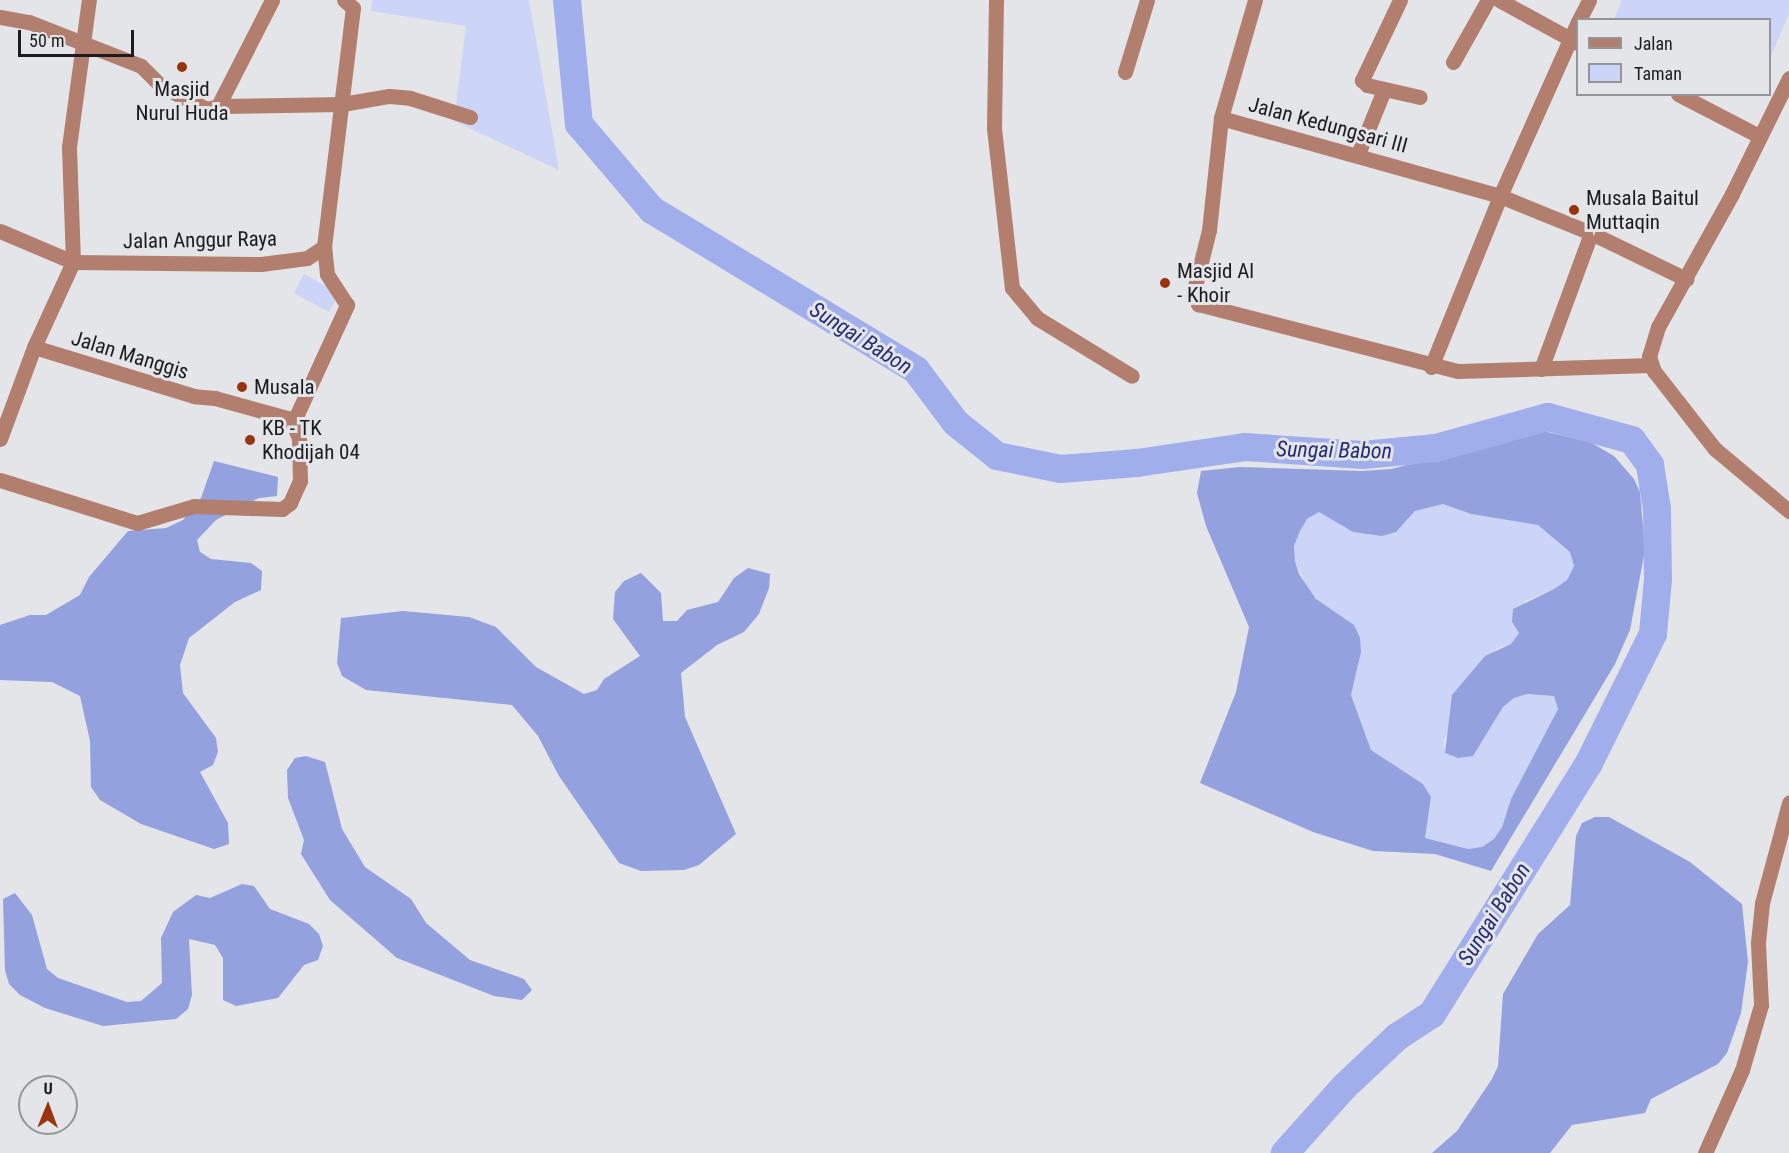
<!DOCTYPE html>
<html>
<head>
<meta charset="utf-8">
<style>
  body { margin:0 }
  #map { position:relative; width:1789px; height:1153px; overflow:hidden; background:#e4e5e9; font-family:"Roboto Condensed",sans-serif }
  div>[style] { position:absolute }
  .green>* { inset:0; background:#ccd5f8 }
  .forest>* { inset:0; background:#93a1de }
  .river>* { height:28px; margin:-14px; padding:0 14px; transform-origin:14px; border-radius:14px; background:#a0afec }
  .minor>* { height:15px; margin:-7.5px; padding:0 7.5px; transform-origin:7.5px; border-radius:7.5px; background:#b27f6f }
  .dots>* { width:16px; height:16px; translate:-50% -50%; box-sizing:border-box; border:3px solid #e4e5e9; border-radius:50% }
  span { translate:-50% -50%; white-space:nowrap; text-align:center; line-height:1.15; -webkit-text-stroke:6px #e4e5e9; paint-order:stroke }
  .poi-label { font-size:21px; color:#1c1c1e }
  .left { translate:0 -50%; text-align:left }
  .street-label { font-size:21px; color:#1c1c1e }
  .water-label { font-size:22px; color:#262d74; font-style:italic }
  .legend { position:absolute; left:1576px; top:18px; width:195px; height:78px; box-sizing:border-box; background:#e4e5e9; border:2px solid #949598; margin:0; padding:8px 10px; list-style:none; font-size:18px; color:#1c1c1e }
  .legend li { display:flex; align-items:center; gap:12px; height:30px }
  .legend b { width:30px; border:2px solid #949598 }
  .north { position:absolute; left:18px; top:1075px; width:60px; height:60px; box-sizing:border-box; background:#e4e5e9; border:2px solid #949598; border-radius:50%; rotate:1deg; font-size:16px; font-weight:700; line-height:24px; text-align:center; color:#1c1c1e }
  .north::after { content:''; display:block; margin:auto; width:21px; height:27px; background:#9a340e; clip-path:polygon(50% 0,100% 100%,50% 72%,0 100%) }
  .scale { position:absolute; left:18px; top:30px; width:116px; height:27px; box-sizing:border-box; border:3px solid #1c1c1e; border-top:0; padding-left:8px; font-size:18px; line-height:21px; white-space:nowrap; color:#1c1c1e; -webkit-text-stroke:4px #e4e5e9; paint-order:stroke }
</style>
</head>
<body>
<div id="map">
  <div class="green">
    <div style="clip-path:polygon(372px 0,529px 0,559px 170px,454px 121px,466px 26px,371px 11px)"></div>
    <div style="clip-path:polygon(1622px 0,1789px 0,1789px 14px,1770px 58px,1770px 20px,1614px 19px)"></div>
    <div style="clip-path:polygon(304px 274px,339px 293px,329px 312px,294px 293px)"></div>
    <div style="clip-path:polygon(1443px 504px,1471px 514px,1538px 525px,1571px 552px,1574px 566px,1567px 580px,1554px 589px,1526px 601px,1512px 622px,1519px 633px,1511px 644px,1497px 648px,1444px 739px,1445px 753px,1458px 758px,1473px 756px,1503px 707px,1514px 698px,1527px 694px,1554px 696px,1558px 709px,1511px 799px,1502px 827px,1494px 839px,1482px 847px,1468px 849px,1425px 838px,1431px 797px,1423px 784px,1371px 750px,1351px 695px,1361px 652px,1307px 587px,1295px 561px,1294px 546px,1300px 531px,1307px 519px,1319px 512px,1353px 532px,1406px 522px,1414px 511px)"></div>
  </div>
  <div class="forest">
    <div style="clip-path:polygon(evenodd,1543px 431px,1590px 442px,1614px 456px,1634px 479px,1640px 492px,1645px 550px,1630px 630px,1615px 664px,1491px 871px,1435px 854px,1373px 851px,1313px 832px,1200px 783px,1236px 692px,1249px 627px,1206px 526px,1197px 493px,1201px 471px,1240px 467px,1362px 471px,1391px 469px,1543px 431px,1443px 504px,1471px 514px,1538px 525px,1570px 552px,1574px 566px,1567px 580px,1554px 589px,1513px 609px,1512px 622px,1519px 633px,1511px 644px,1485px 656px,1452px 695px,1445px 753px,1458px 758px,1473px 756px,1503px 707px,1514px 698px,1527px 694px,1554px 696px,1558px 709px,1511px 799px,1502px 827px,1494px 839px,1482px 847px,1468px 849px,1425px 838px,1431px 797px,1423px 784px,1371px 750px,1351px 695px,1361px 652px,1360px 638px,1354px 625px,1316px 599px,1299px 574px,1295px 561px,1294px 546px,1300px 531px,1307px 519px,1319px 512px,1353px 532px,1382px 536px,1396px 532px,1415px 511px,1443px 504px)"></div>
    <div style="clip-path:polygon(214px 461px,278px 477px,277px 496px,259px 498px,216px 520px,197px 540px,200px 552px,211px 559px,251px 563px,262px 571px,261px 590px,235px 602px,189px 638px,180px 665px,183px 693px,216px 738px,218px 752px,213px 765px,200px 772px,228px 823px,229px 844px,214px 849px,141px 824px,100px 800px,91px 787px,90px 741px,80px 696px,52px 682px,0 680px,0 625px,30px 615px,46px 615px,80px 595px,89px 577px,128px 531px,166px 528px,183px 520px,201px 498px)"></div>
    <div style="clip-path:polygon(748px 568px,770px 574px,769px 588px,759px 614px,744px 632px,717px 645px,681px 673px,685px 717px,736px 834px,699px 865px,684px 870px,641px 871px,619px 863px,559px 776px,538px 736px,512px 705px,366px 690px,342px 676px,337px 663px,341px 618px,403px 611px,469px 617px,496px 627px,536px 667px,584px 694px,597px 690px,604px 679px,640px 656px,613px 619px,615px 592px,624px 581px,641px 573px,661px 593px,663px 621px,677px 621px,687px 610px,718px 602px,734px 578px)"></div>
    <div style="clip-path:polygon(306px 756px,325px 762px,342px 829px,365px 867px,411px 899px,426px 923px,470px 960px,524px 979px,532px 990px,522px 1000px,494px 996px,397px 958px,330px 900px,301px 854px,304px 840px,288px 798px,287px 770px,295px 758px)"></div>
    <div style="clip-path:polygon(1595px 817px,1609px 817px,1690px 862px,1742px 904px,1748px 962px,1741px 1013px,1727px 1053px,1718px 1064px,1651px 1099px,1645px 1113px,1572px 1125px,1550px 1153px,1432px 1153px,1457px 1131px,1492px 1079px,1498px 1066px,1503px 994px,1538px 934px,1570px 905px,1576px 836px,1582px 823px)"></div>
    <div style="clip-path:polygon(242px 884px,254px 886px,270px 909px,309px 924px,319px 934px,323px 946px,318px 960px,304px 965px,278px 998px,236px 1006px,223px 1000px,223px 958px,215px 945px,189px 939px,192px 995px,188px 1009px,176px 1019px,103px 1026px,45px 1008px,20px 995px,9px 984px,5px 970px,3px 899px,15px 893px,32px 915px,47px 969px,58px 978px,127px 1002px,141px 1001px,162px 983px,161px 938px,173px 912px,196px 895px,210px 898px)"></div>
  </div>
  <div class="river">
    <div style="left:567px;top:0;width:125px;rotate:84.5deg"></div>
    <div style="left:579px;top:124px;width:113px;rotate:49.7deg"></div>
    <div style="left:652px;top:210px;width:309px;rotate:31.2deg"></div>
    <div style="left:916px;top:370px;width:66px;rotate:53deg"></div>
    <div style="left:956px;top:423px;width:53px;rotate:38.8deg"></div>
    <div style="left:997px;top:456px;width:65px;rotate:11.5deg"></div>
    <div style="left:1061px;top:469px;width:76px;rotate:-4.5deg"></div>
    <div style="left:1137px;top:463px;width:109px;rotate:-8.4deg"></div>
    <div style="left:1245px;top:447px;width:118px;rotate:3.9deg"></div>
    <div style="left:1363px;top:455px;width:73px;rotate:-5.5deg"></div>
    <div style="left:1436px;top:448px;width:116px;rotate:-15.5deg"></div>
    <div style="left:1548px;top:417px;width:87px;rotate:15.3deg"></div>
    <div style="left:1632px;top:440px;width:31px;rotate:54deg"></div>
    <div style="left:1650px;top:465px;width:45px;rotate:81deg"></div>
    <div style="left:1657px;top:509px;width:70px;rotate:89.2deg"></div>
    <div style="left:1658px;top:579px;width:55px;rotate:95.2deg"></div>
    <div style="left:1653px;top:634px;width:144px;rotate:116.4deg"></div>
    <div style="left:1589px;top:763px;width:296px;rotate:122deg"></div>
    <div style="left:1432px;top:1014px;width:42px;rotate:146.7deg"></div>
    <div style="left:1397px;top:1037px;width:73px;rotate:136.7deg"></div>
    <div style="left:1344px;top:1087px;width:89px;rotate:131.8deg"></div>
  </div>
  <div class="minor">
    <div style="left:996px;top:0;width:128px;rotate:90.9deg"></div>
    <div style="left:994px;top:128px;width:161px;rotate:83.6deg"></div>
    <div style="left:1012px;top:288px;width:39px;rotate:50deg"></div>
    <div style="left:1037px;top:318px;width:111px;rotate:31.4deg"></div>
    <div style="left:1255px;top:0;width:123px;rotate:106.1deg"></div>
    <div style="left:1221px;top:118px;width:113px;rotate:96.1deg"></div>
    <div style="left:1209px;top:230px;width:62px;rotate:104deg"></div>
    <div style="left:1194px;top:290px;width:15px;rotate:74deg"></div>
    <div style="left:1198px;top:304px;width:268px;rotate:14.5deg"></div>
    <div style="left:1458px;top:371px;width:193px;rotate:-1.8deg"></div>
    <div style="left:1400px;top:0;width:89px;rotate:115.4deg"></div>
    <div style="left:1362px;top:80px;width:7px;rotate:45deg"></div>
    <div style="left:1367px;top:85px;width:54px;rotate:12.8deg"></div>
    <div style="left:1499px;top:0;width:90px;rotate:28.6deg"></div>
    <div style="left:0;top:17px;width:29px;rotate:10deg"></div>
    <div style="left:29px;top:22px;width:120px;rotate:21.4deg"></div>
    <div style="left:141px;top:66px;width:28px;rotate:45deg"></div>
    <div style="left:161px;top:86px;width:51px;rotate:26.6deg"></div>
    <div style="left:207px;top:109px;width:11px;rotate:-15deg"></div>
    <div style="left:218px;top:106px;width:119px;rotate:-63deg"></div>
    <div style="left:1579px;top:20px;width:22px;rotate:-63deg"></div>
    <div style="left:1453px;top:62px;width:71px;rotate:-60.6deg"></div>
    <div style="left:1125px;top:72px;width:75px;rotate:-73deg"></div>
    <div style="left:1789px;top:78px;width:129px;rotate:116.2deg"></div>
    <div style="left:1732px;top:194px;width:152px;rotate:119.1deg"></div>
    <div style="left:1658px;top:327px;width:30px;rotate:107deg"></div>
    <div style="left:1649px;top:356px;width:16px;rotate:72deg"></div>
    <div style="left:1654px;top:371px;width:99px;rotate:52deg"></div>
    <div style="left:1715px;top:449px;width:97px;rotate:40deg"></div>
    <div style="left:1678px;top:94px;width:91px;rotate:27.4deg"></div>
    <div style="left:218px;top:106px;width:124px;rotate:-0.9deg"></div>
    <div style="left:342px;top:104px;width:48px;rotate:-9.7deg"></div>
    <div style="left:389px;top:96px;width:21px;rotate:5deg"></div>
    <div style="left:410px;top:98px;width:63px;rotate:17.6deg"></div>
    <div style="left:1221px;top:118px;width:290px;rotate:15.6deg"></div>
    <div style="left:1500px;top:196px;width:98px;rotate:22.1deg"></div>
    <div style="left:1591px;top:233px;width:106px;rotate:25.8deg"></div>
    <div style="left:1358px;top:154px;width:69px;rotate:-67.9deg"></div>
    <div style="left:0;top:231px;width:79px;rotate:23deg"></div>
    <div style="left:73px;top:262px;width:188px;rotate:0.6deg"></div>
    <div style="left:261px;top:264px;width:46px;rotate:-7.4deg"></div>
    <div style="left:307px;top:258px;width:20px;rotate:-33deg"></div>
    <div style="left:1431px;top:367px;width:184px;rotate:-68deg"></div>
    <div style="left:1500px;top:196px;width:191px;rotate:-65.9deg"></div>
    <div style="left:1541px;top:369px;width:145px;rotate:-69.8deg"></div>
    <div style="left:294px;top:421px;width:128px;rotate:-65.4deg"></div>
    <div style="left:347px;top:305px;width:37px;rotate:-123deg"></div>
    <div style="left:327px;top:274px;width:27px;rotate:-96deg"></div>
    <div style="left:324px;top:247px;width:241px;rotate:-83.1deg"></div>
    <div style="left:353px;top:8px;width:12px;rotate:-138deg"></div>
    <div style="left:0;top:439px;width:98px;rotate:-69.7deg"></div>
    <div style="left:34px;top:347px;width:94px;rotate:-65.4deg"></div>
    <div style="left:73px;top:262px;width:115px;rotate:-92deg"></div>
    <div style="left:69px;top:147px;width:148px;rotate:-82.3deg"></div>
    <div style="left:0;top:480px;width:144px;rotate:17.4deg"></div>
    <div style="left:137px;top:523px;width:59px;rotate:-16.6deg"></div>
    <div style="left:194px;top:506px;width:88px;rotate:2deg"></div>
    <div style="left:282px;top:509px;width:10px;rotate:-37deg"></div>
    <div style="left:290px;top:503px;width:24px;rotate:-66deg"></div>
    <div style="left:300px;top:481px;width:43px;rotate:-91.3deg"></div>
    <div style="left:299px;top:438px;width:21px;rotate:-113deg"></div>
    <div style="left:291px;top:419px;width:79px;rotate:-164.6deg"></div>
    <div style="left:215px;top:398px;width:21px;rotate:-175deg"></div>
    <div style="left:194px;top:396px;width:167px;rotate:-163deg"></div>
    <div style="left:1705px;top:1153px;width:91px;rotate:-66deg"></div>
    <div style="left:1742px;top:1070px;width:68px;rotate:-73.7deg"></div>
    <div style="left:1761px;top:1005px;width:62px;rotate:-92.8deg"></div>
    <div style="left:1758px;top:943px;width:40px;rotate:-84.3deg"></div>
    <div style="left:1762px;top:903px;width:104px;rotate:-74.9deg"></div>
  </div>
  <div class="dots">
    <div style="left:182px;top:67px;background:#9a340e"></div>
    <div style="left:1574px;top:210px;background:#9a340e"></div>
    <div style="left:1165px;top:283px;background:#9a340e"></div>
    <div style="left:242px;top:387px;background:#9a340e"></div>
    <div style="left:250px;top:440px;background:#9a340e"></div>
  </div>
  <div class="poi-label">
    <span style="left:182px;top:101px">Masjid<br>Nurul Huda</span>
    <span class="left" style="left:1586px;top:210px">Musala Baitul<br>Muttaqin</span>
    <span class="left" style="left:1177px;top:283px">Masjid Al<br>- Khoir</span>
    <span class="left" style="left:254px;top:387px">Musala</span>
    <span class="left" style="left:262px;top:440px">KB - TK<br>Khodijah 04</span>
  </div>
  <div class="street-label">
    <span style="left:1328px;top:125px;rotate:15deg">Jalan Kedungsari III</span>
    <span style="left:200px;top:240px;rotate:-1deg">Jalan Anggur Raya</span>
    <span style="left:130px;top:355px;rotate:17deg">Jalan Manggis</span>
  </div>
  <div class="water-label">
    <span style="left:861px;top:338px;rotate:32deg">Sungai Babon</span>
    <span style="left:1334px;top:450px;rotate:1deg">Sungai Babon</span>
    <span style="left:1494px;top:914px;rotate:-58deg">Sungai Babon</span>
  </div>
  <ul class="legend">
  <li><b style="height:8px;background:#b27f6f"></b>Jalan</li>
  <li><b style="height:16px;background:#ccd5f8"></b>Taman</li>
  </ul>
  <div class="north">U</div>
  <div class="scale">50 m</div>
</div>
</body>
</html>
